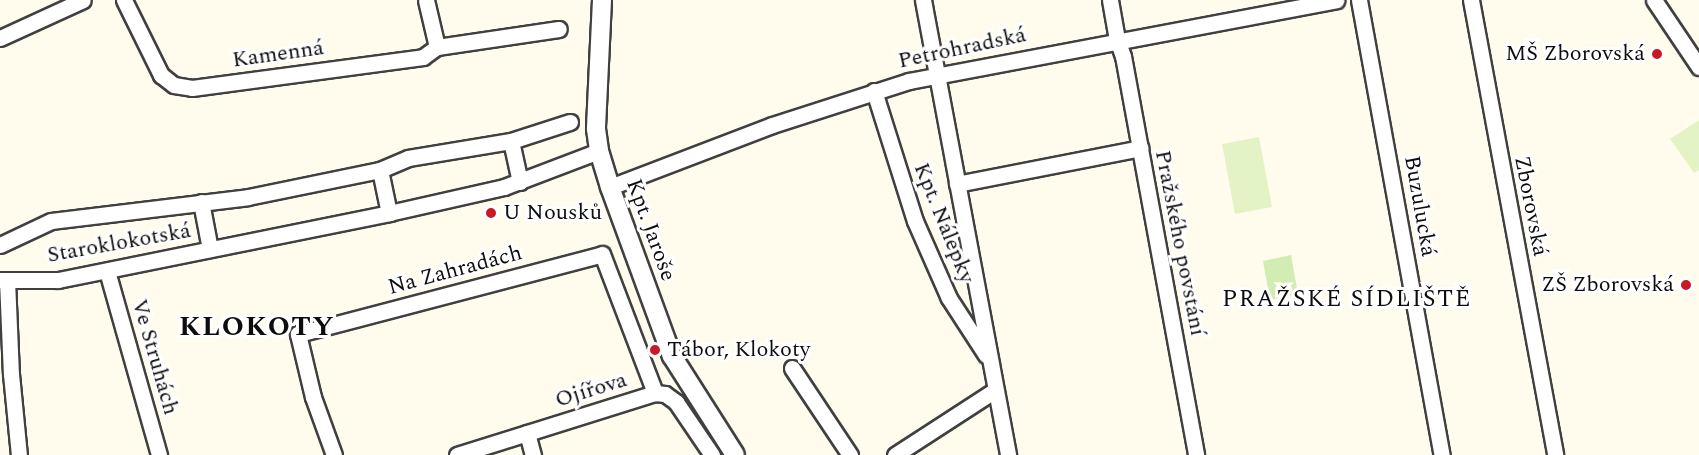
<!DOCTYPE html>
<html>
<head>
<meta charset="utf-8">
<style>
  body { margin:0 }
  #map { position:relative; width:1699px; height:455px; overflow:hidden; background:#fffbed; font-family:Spectral,serif }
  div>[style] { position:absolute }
  .green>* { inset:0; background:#d2edb3 }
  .pitch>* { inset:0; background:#e4f3c6 }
  .roads { filter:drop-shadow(2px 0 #404040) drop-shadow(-2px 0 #404040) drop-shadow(0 2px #404040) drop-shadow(0 -2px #404040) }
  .minor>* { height:15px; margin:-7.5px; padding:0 7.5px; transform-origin:7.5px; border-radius:7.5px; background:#fff }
  .tertiary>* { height:18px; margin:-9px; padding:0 9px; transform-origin:9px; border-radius:9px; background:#fff }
  .dots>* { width:16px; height:16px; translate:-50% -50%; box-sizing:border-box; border:3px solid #fff; border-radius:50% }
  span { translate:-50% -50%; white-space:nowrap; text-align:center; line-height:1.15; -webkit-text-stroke:6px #fff; paint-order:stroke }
  .street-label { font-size:22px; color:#0d0d0d }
  .poi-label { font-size:22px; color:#0d0d0d }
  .right { translate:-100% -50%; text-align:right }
  .left { translate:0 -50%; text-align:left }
  .neighbourhood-label { font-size:24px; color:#0d0d0d; letter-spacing:1.5px }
  .district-label { font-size:28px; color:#0d0d0d; font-weight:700; letter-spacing:1.5px }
</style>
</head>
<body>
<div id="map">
  <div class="green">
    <div style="clip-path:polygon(1291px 255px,1298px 294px,1270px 300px,1263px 261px)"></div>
  </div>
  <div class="pitch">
    <div style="clip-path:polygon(1699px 120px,1699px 170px,1694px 173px,1670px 139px)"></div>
    <div style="clip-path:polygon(1259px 137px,1272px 207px,1235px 214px,1222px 144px)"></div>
  </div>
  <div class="roads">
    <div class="minor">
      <div style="left:124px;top:0;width:84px;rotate:63.7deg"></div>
      <div style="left:161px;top:75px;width:16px;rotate:38deg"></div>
      <div style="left:174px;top:85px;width:18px;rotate:9deg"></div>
      <div style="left:192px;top:88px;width:233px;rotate:-7.6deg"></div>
      <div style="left:423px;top:57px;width:17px;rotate:-36deg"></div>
      <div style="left:437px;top:47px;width:48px;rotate:-103.2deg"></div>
      <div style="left:923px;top:0;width:463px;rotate:79.4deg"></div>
      <div style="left:1110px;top:0;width:40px;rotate:80deg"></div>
      <div style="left:1117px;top:39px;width:18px;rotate:71deg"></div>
      <div style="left:1123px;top:56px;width:406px;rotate:79.6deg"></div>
      <div style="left:1359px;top:0;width:463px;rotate:79.7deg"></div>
      <div style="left:1471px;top:0;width:463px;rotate:79.5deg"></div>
      <div style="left:1654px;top:0;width:81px;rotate:56.1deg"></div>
      <div style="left:0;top:38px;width:91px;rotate:-24.6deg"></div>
      <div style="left:437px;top:47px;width:123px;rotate:-8.4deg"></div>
      <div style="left:874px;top:91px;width:136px;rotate:72.5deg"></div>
      <div style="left:915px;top:221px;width:84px;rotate:66.2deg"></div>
      <div style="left:949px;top:298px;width:68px;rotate:57deg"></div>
      <div style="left:511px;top:141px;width:42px;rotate:77.6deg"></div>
      <div style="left:380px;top:170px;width:44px;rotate:78.2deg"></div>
      <div style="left:957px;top:184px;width:187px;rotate:-11.1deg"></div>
      <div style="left:610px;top:187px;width:173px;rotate:-20.9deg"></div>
      <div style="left:772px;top:125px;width:144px;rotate:-17.8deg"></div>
      <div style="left:909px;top:81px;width:435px;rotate:-10.7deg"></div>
      <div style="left:201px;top:202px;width:48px;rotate:79.2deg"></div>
      <div style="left:0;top:245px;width:56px;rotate:-25.2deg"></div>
      <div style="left:51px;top:221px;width:198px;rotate:-6.9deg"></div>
      <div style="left:248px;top:197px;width:135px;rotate:-11.6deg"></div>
      <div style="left:380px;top:170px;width:30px;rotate:-23deg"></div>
      <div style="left:408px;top:158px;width:104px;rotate:-9.4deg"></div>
      <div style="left:511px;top:141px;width:62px;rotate:-17.9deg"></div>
      <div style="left:107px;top:271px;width:191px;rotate:74.2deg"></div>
      <div style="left:0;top:280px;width:58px"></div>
      <div style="left:58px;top:280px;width:338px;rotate:-11.4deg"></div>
      <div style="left:389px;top:213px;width:118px;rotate:-12.7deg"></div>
      <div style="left:504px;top:187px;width:102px;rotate:-20.8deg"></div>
      <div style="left:7px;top:280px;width:94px;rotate:87.6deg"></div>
      <div style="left:11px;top:374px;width:81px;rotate:84.4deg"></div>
      <div style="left:792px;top:368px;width:105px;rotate:56.3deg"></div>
      <div style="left:527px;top:433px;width:23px;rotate:75deg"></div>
      <div style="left:334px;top:455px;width:62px;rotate:-109.9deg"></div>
      <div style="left:313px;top:397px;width:65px;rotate:-103.4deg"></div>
      <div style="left:298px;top:334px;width:314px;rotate:-14.7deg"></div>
      <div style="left:602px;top:254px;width:149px;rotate:69.1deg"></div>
      <div style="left:457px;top:455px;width:207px;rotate:-17.4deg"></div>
      <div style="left:655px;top:393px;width:10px;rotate:6deg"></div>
      <div style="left:665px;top:394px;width:14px;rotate:36deg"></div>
      <div style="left:676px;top:402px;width:64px;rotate:55.8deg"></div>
      <div style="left:895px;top:455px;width:119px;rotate:-33deg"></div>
    </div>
    <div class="tertiary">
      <div style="left:602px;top:0;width:129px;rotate:92.7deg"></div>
      <div style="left:596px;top:129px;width:22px;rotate:82deg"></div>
      <div style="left:599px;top:151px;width:38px;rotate:73deg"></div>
      <div style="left:610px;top:187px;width:180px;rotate:69.9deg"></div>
      <div style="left:672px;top:356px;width:117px;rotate:57.5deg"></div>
    </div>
  </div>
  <div class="dots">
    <div style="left:1657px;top:54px;background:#c81925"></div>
    <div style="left:491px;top:213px;background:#c81925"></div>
    <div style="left:1686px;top:285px;background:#c81925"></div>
    <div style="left:655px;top:350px;background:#c81925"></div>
  </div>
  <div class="street-label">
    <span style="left:962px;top:48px;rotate:-12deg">Petrohradská</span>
    <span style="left:278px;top:54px;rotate:-8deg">Kamenná</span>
    <span style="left:1420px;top:206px;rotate:80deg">Buzulucká</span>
    <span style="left:1531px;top:206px;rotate:79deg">Zborovská</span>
    <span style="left:944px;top:223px;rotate:68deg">Kpt. Nálepky</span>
    <span style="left:651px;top:230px;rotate:70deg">Kpt. Jaroše</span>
    <span style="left:119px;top:243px;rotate:-10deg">Staroklokotská</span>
    <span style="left:1180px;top:243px;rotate:79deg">Pražského povstání</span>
    <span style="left:455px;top:270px;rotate:-15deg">Na Zahradách</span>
    <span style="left:155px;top:357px;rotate:74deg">Ve Struhách</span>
    <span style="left:591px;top:390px;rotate:-17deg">Ojířova</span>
  </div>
  <div class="poi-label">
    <span class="right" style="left:1645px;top:54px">MŠ Zborovská</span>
    <span class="left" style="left:503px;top:213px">U Nousků</span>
    <span class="right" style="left:1674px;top:285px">ZŠ Zborovská</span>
    <span class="left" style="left:667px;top:350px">Tábor, Klokoty</span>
  </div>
  <div class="neighbourhood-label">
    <span style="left:1347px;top:300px">PRAŽSKÉ SÍDLIŠTĚ</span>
  </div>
  <div class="district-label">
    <span style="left:257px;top:327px">KLOKOTY</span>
  </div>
</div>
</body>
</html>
